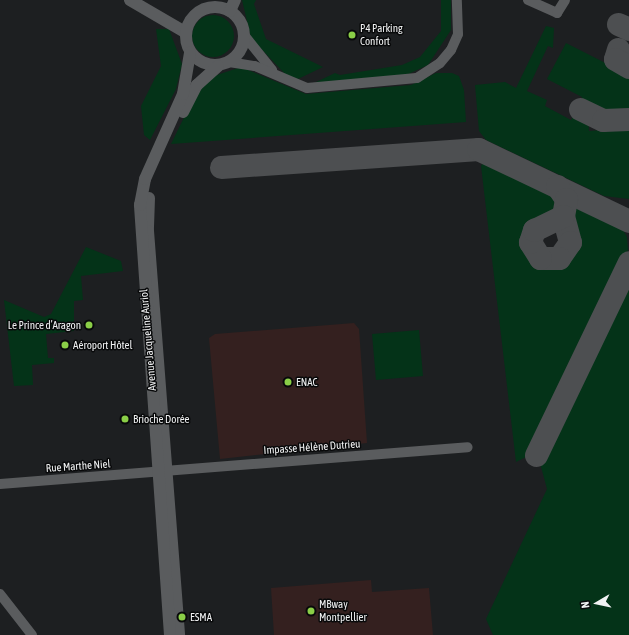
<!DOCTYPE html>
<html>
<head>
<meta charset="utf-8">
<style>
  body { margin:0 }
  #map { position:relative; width:629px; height:635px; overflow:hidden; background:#1d1f21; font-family:"Asap Condensed",sans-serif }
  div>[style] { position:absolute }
  .education>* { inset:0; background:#34201f }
  .green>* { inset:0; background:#043318 }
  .round { border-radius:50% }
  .taxiway>* { height:23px; margin:-11.5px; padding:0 11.5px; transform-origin:11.5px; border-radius:11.5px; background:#4d4f51 }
  .street>* { height:10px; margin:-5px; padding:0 5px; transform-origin:5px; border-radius:5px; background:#5a5c5e }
  .secondary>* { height:12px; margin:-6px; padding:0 6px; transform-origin:6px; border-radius:6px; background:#5a5c5e }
  .secondary>.ring { margin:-6px; padding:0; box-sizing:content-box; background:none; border:12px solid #5a5c5e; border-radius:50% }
  .dots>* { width:11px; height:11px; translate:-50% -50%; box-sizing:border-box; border:2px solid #08090a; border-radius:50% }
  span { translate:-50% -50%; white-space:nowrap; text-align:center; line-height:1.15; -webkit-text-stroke:3px #08090a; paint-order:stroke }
  .poi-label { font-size:11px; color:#f1f2f3 }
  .left { translate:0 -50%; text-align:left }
  .right { translate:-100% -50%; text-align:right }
  .street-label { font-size:11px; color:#f1f2f3 }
  .north { position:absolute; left:577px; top:583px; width:40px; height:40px; -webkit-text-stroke:3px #08090a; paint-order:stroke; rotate:261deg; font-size:11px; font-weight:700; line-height:16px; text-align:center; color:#f1f2f3 }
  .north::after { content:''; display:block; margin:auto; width:14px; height:18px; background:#f1f2f3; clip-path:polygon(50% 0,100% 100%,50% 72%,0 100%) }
</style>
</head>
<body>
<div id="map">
  <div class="education">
    <div style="clip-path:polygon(354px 323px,359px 329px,367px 443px,220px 459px,209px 338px,215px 334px)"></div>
    <div style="clip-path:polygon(371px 580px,372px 592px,429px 588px,433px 635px,274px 635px,271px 588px)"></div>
  </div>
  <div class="green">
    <div style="clip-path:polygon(242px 0,256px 0,254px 4px,266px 39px,323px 67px,298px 79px,286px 75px,251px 38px)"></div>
    <div style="clip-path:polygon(441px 0,451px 0,451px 30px,428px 65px,404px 76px,314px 83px,335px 73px,340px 75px,402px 65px,420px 57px,441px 31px)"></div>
    <div class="round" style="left:192px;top:15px;width:42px;height:42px"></div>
    <div style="clip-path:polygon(546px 26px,554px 28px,553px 48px,548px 46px,527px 91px,547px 100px,545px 106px,571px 120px,576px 111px,588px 117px,589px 131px,629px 128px,629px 199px,604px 196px,486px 140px,479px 131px,475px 85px,505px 82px,516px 88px)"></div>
    <div style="clip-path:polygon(156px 29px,169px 29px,182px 64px,176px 89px,150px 140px,144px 135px,141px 106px,161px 66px)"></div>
    <div style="clip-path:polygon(566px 43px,629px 75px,629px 108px,595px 111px,580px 103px,582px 97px,547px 79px)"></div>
    <div style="clip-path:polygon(241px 67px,306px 94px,411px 85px,436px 73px,452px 73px,459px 76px,464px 90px,466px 122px,171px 144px,195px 95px,211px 77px)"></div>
    <div style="clip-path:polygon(484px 161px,559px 198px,551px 214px,536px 219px,525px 233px,525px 251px,536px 264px,557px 265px,574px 252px,576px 240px,570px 222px,576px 207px,622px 228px,627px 237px,628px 250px,526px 457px,516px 462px,481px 166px)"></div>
    <div style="clip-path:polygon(86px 247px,121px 261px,123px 271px,81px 276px,83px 300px,74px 301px,74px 331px,46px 334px,48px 358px,54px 358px,54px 363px,32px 365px,33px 385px,14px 386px,4px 300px,44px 317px,51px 314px)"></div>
    <div style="clip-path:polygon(629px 278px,629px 635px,493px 635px,486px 619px,547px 489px,540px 463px)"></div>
    <div style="clip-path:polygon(419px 330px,423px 376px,376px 380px,372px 334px)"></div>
  </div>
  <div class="taxiway">
    <div style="left:618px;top:24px;width:12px;rotate:24deg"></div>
    <div style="left:618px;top:49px;width:10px;rotate:107deg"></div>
    <div style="left:615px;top:59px;width:16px;rotate:30deg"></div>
    <div style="left:580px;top:109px;width:25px;rotate:26deg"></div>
    <div style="left:603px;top:120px;width:26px;rotate:-2deg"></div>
    <div style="left:221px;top:167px;width:258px;rotate:-4deg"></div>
    <div style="left:478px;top:149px;width:167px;rotate:25.5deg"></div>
    <div style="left:557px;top:186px;width:16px;rotate:55deg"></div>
    <div style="left:566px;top:199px;width:17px;rotate:100deg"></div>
    <div style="left:563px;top:216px;width:27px;rotate:75deg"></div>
    <div style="left:570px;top:242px;width:19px;rotate:125deg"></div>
    <div style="left:559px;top:258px;width:19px;rotate:180deg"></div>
    <div style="left:540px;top:258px;width:19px;rotate:-122deg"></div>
    <div style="left:530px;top:242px;width:13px;rotate:-72deg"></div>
    <div style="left:534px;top:230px;width:32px;rotate:-26deg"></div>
    <div style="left:536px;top:455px;width:214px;rotate:-64.3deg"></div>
  </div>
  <div class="street">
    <div style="left:528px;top:0;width:32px;rotate:24deg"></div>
    <div style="left:557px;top:13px;width:15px;rotate:-58deg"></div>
    <div style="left:244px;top:35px;width:45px;rotate:51.3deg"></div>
    <div style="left:229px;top:62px;width:26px;rotate:9deg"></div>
    <div style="left:255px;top:66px;width:56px;rotate:22.9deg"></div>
    <div style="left:307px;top:88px;width:110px;rotate:-5.2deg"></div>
    <div style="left:417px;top:78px;width:27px;rotate:-33deg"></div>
    <div style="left:440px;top:63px;width:17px;rotate:-50deg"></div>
    <div style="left:451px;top:50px;width:17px;rotate:-66deg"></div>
    <div style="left:458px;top:34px;width:34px;rotate:-92deg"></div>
    <div style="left:0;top:484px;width:469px;rotate:-4.5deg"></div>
    <div style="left:0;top:594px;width:52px;rotate:52deg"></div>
  </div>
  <div class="secondary">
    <div style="left:130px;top:0;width:64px;rotate:30.2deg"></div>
    <div class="ring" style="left:186px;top:7px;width:46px;height:46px"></div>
    <div style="left:230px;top:11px;width:12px;rotate:-66deg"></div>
    <div style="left:183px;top:112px;width:30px;rotate:-63deg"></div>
    <div style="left:197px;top:85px;width:28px;rotate:-42deg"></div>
    <div style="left:149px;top:198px;width:33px;rotate:92deg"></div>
    <div style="left:148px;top:231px;width:405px;rotate:85.6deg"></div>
    <div style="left:170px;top:635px;width:431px;rotate:-94deg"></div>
    <div style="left:140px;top:205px;width:26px;rotate:-79deg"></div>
    <div style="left:145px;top:179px;width:93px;rotate:-65.9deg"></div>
    <div style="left:183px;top:94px;width:42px;rotate:-80.3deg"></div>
  </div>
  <div class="dots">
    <div style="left:352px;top:35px;background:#8ace47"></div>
    <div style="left:89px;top:325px;background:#8ace47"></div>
    <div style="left:65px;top:345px;background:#8ace47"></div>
    <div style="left:288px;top:382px;background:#8ace47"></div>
    <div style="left:125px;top:419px;background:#8ace47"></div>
    <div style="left:311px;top:611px;background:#8ace47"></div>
    <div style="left:182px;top:617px;background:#8ace47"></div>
  </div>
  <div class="poi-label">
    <span class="left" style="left:360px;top:35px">P4 Parking<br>Confort</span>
    <span class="right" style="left:81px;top:325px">Le Prince d’Aragon</span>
    <span class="left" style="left:73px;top:345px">Aéroport Hôtel</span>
    <span class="left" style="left:296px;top:382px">ENAC</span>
    <span class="left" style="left:133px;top:419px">Brioche Dorée</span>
    <span class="left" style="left:319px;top:611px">MBway<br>Montpellier</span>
    <span class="left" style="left:190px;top:617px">ESMA</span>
  </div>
  <div class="street-label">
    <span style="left:148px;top:340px;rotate:-95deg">Avenue Jacqueline Auriol</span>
    <span style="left:312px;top:447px;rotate:-4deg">Impasse Hélène Dutrieu</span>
    <span style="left:78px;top:466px;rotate:-4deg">Rue Marthe Niel</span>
  </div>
  <div class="north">N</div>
</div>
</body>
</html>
